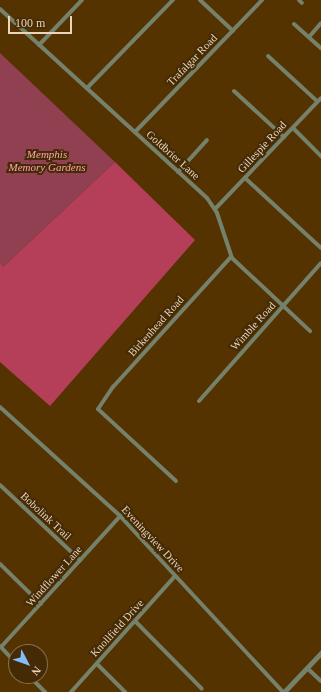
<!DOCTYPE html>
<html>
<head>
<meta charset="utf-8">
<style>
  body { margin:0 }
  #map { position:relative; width:321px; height:692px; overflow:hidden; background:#543300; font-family:"Times New Roman",serif }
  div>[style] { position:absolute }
  .green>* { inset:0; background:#904050 }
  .forest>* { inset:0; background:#b53e59 }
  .minor>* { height:4px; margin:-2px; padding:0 2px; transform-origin:2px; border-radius:2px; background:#75816b }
  .tertiary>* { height:4.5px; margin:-2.25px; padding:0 2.25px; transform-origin:2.25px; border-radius:2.25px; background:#75816b }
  span { translate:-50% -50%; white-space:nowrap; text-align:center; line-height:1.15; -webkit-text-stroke:4px #442b06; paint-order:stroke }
  .street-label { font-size:11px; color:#e9d5bd }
  .park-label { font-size:11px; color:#ffa2b0; font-style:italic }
  .north { position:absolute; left:8px; top:644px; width:40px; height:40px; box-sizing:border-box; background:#442b06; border:1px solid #866f4f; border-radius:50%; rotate:131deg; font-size:11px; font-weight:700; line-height:16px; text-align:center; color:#e9d5bd }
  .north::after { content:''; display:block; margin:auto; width:14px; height:18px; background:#81bdfa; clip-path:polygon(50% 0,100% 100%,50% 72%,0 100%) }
  .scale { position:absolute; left:8px; top:16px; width:64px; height:18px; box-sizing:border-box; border:2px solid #e9d5bd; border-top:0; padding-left:5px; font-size:12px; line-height:14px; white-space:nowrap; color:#e9d5bd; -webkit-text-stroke:3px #442b06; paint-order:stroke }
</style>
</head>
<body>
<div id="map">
  <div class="green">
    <div style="clip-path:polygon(0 53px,115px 162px,3px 267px,0 262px)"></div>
  </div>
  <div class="forest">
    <div style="clip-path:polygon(115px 162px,195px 240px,50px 406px,0 362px,0 262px,3px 267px)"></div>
  </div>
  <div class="minor">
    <div style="left:200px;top:0;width:45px;rotate:43.2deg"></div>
    <div style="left:299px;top:0;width:4px;rotate:45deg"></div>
    <div style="left:0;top:9px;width:280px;rotate:42.4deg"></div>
    <div style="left:207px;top:198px;width:18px;rotate:56deg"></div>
    <div style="left:217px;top:213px;width:47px;rotate:71.6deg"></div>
    <div style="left:232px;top:258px;width:107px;rotate:43.1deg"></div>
    <div style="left:294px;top:24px;width:36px;rotate:42deg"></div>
    <div style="left:309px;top:37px;width:18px;rotate:-49deg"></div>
    <div style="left:39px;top:45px;width:62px;rotate:-46.3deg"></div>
    <div style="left:268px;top:56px;width:67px;rotate:42.6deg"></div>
    <div style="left:87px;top:88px;width:123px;rotate:-45.7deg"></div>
    <div style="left:234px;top:91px;width:68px;rotate:42.6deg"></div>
    <div style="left:293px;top:128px;width:40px;rotate:45deg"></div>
    <div style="left:135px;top:132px;width:183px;rotate:-46.1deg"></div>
    <div style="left:178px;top:172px;width:43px;rotate:-47.8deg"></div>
    <div style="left:245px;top:178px;width:103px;rotate:42.6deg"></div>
    <div style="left:215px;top:209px;width:153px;rotate:-46.3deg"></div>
    <div style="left:199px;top:401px;width:184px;rotate:-48.5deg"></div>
    <div style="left:0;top:407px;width:162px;rotate:42.2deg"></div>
    <div style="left:120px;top:516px;width:240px;rotate:47.2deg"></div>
    <div style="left:176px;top:481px;width:106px;rotate:-137.3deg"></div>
    <div style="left:98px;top:409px;width:27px;rotate:-56deg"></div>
    <div style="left:113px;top:387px;width:176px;rotate:-47.8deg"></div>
    <div style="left:0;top:485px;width:110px;rotate:43.2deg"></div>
    <div style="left:0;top:564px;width:57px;rotate:44.3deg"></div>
    <div style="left:135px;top:621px;width:95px;rotate:45.4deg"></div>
    <div style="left:0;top:646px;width:23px;rotate:47deg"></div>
    <div style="left:1px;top:647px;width:177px;rotate:-47.7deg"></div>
    <div style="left:97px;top:664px;width:40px;rotate:45deg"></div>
    <div style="left:307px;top:668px;width:19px;rotate:43deg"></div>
    <div style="left:29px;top:676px;width:23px;rotate:45deg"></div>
    <div style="left:71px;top:692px;width:156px;rotate:-48.1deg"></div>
  </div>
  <div class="tertiary">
    <div style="left:284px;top:692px;width:54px;rotate:-46.5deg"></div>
  </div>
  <div class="street-label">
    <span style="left:192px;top:60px;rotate:-46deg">Trafalgar Road</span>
    <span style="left:262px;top:147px;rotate:-47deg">Gillespie Road</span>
    <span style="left:173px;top:155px;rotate:42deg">Goldbrier Lane</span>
    <span style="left:156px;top:326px;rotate:-48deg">Birkenhead Road</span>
    <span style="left:253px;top:326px;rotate:-48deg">Wimble Road</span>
    <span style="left:46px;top:516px;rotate:43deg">Bobolink Trail</span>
    <span style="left:153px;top:539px;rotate:47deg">Eveningview Drive</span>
    <span style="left:54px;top:576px;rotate:-48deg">Windflower Lane</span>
    <span style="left:117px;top:628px;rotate:-48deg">Knollfield Drive</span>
  </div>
  <div class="park-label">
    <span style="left:47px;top:161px">Memphis<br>Memory Gardens</span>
  </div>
  <div class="north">N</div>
  <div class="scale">100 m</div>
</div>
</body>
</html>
